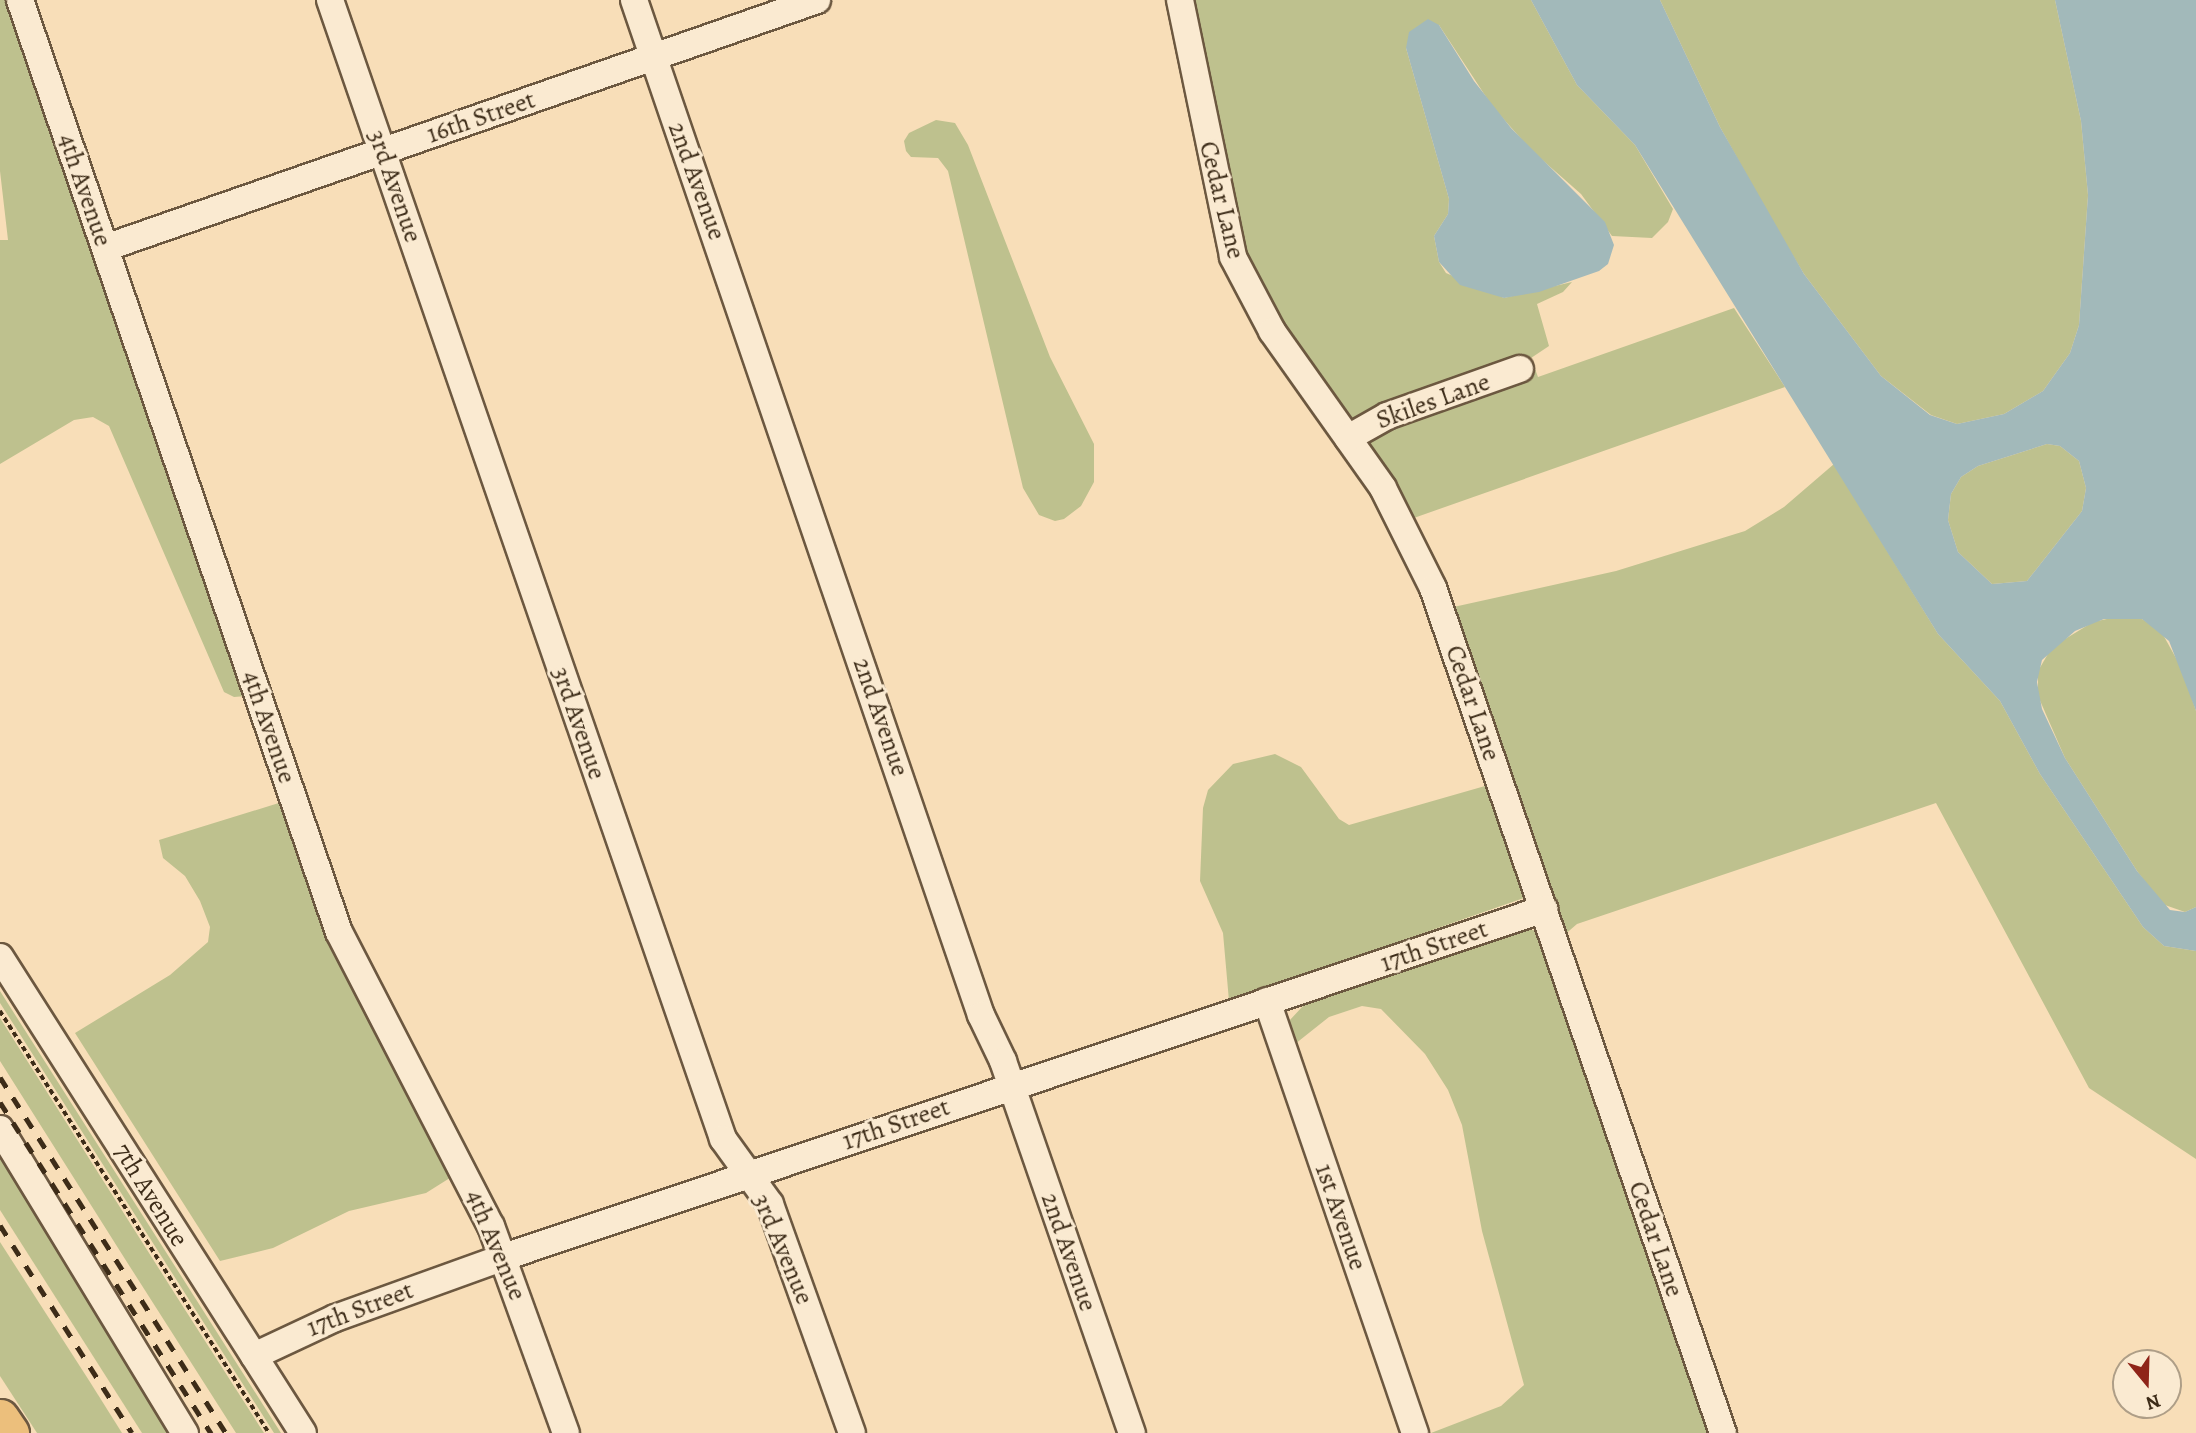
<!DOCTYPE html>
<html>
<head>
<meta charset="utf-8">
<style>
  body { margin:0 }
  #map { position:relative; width:2196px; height:1433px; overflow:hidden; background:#f8deb8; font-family:Alegreya,serif }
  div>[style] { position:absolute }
  .green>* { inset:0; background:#bec18e }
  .water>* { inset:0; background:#a2b9ba }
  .path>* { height:3.5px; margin-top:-1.75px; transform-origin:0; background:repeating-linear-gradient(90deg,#3d2c18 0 5px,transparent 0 8.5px) }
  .roads { filter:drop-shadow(2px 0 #6c5840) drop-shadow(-2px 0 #6c5840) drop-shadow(0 2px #6c5840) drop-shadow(0 -2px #6c5840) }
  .minor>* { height:26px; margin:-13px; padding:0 13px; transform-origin:13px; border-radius:13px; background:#faead1 }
  .highway>* { height:37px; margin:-18.5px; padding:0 18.5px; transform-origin:18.5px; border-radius:18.5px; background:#ecbf7c }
  .rail>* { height:5px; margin-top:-2.5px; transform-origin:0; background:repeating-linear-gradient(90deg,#3d2c18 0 12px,transparent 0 24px) }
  span { translate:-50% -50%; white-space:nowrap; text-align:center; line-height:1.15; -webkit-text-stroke:6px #faead1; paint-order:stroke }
  .street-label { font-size:26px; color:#3d2c18 }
  .north { position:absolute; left:2112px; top:1349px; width:70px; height:70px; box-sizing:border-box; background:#faead1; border:2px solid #ae9e87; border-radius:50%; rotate:161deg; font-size:19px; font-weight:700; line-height:28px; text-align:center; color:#3d2c18 }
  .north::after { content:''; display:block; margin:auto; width:24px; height:32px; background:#8f2418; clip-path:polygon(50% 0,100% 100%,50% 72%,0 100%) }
</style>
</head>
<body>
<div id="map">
  <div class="green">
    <div style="clip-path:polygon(0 0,7px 0,246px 696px,234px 697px,224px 692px,109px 426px,93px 417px,74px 420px,0 464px,0 240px,8px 240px,0 171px)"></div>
    <div style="clip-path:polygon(1190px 0,1531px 0,1577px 85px,1635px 145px,1673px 209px,1668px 222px,1652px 238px,1612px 236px,1581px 194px,1531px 150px,1492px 106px,1439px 25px,1406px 48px,1449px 199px,1448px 214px,1434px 236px,1439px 262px,1446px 273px,1504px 298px,1572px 282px,1563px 292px,1537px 304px,1549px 346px,1531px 358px,1538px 377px,1734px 308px,1785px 387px,1411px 519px,1293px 346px,1246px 266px)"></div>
    <div style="clip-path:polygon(1660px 0,2055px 0,2081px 121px,2088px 195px,2079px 325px,2070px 353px,2043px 391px,2004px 414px,1957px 424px,1931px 415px,1881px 376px,1804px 274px,1772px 221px,1720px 127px)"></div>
    <div style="clip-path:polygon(936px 120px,955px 123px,968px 145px,1050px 357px,1094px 444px,1094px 482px,1081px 506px,1064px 519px,1055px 521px,1039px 515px,1023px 488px,948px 171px,938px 158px,911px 157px,906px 151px,904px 141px,909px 133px)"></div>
    <div style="clip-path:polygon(2047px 444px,2060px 446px,2079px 461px,2086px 488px,2082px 511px,2027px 581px,1992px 584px,1958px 552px,1948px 520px,1951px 494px,1961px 477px,1978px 466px)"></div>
    <div style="clip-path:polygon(1834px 464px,1938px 634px,2000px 701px,2040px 774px,2143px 927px,2164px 946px,2196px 951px,2196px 1159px,2089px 1088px,1936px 803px,1577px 924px,1563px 936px,1449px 608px,1616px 571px,1745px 531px,1784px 507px)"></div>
    <div style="clip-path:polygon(2116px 617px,2142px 619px,2161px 631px,2182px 669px,2196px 711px,2196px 907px,2185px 912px,2162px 904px,2137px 871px,2065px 758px,2038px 696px,2038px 671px,2052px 647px,2093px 622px)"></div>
    <div style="clip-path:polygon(1275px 754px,1301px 767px,1339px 819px,1349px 825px,1492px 784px,1527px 897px,1229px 1001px,1223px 933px,1200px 881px,1203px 808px,1208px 790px,1233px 764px)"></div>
    <div style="clip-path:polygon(282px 802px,453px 1176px,426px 1193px,349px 1211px,273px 1248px,220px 1261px,75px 1033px,170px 975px,208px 942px,210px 927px,200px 901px,185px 876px,163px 858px,159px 840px)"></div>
    <div style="clip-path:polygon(1525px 929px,1539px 931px,1712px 1433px,1431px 1433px,1501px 1406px,1524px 1385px,1482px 1231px,1462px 1125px,1448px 1090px,1425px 1054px,1381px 1009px,1362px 1006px,1329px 1017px,1295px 1044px,1289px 1021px,1303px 1006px)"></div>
    <div style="clip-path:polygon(0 991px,267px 1411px,281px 1433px,274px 1433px,0 1003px)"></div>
    <div style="clip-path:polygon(0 1018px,182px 1305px,264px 1433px,236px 1433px,125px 1259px,0 1061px)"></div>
    <div style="clip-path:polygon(0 1146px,178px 1433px,142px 1433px,0 1210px)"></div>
    <div style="clip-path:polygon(0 1242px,90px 1382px,122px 1433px,37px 1433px,0 1376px)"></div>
  </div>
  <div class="water">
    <div style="clip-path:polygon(evenodd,1531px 0,1660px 0,1720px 127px,1804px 274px,1881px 376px,1930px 415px,1957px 424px,2004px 414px,2043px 391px,2070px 353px,2079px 325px,2088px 195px,2081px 121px,2055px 0,2196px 0,2196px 711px,2169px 641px,2142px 619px,2104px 619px,2075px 631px,2042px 660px,2037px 682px,2042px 709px,2065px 758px,2137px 871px,2170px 910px,2185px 912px,2196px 907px,2196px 951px,2164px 946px,2143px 927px,2040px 774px,2000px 701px,1938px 634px,1635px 145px,1577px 85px,1531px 0,2047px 444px,2060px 446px,2079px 461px,2086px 488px,2082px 511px,2027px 581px,1992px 584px,1958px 552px,1948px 520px,1951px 494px,1961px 477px,1978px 466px,2047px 444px)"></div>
    <div style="clip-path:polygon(1428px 19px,1439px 25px,1474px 81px,1511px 128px,1605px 222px,1614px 245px,1608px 264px,1599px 271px,1539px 292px,1504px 298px,1460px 285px,1439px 262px,1434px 236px,1448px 214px,1449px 199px,1406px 48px,1409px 32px)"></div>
  </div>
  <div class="path">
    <div style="left:0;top:1011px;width:500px;rotate:57.48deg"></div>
  </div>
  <div class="roads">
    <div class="minor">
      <div style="left:20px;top:0;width:985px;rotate:71.11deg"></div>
      <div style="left:339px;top:932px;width:331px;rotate:62.7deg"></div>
      <div style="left:491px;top:1226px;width:220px;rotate:70.1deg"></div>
      <div style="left:330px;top:0;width:1205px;rotate:70.96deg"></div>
      <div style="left:723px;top:1139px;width:80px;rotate:54.1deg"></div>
      <div style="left:770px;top:1204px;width:243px;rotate:70.3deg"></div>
      <div style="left:634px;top:0;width:1073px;rotate:71.13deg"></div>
      <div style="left:981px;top:1015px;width:51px;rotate:64.4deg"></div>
      <div style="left:1003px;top:1061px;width:394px;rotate:70.9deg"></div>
      <div style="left:1180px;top:0;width:262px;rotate:78.3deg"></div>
      <div style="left:1233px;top:257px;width:84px;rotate:62.2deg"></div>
      <div style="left:1272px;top:331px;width:192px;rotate:54.7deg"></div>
      <div style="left:1383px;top:488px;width:112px;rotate:63.4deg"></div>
      <div style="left:1433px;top:588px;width:893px;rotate:71.06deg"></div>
      <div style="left:105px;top:248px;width:754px;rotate:-19.2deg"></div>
      <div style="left:1348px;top:438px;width:45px;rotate:-29.4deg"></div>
      <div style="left:1387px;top:416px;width:141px;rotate:-19.5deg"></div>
      <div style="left:0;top:957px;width:564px;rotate:57.52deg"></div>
      <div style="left:1267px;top:1001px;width:457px;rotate:71.1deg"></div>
      <div style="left:0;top:1129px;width:356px;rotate:58.7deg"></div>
      <div style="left:254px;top:1356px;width:89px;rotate:-25.1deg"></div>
      <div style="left:335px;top:1318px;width:180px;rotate:-19.8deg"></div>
      <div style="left:504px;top:1257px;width:1097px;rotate:-18.5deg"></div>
    </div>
    <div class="highway">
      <div style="left:0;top:1418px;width:18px;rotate:56deg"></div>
    </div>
  </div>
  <div class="rail">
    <div style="left:0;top:1077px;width:422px;rotate:57.6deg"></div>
    <div style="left:0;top:1102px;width:393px;rotate:57.5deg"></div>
    <div style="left:0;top:1225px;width:246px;rotate:57.6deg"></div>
  </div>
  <div class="street-label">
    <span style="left:481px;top:117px;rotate:-19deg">16th Street</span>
    <span style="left:697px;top:181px;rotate:70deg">2nd Avenue</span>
    <span style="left:395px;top:186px;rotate:71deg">3rd Avenue</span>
    <span style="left:85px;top:190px;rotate:71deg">4th Avenue</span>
    <span style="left:1222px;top:200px;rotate:76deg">Cedar Lane</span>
    <span style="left:1433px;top:401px;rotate:-20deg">Skiles Lane</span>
    <span style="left:1473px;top:703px;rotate:71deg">Cedar Lane</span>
    <span style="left:881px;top:717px;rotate:71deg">2nd Avenue</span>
    <span style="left:579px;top:723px;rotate:71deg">3rd Avenue</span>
    <span style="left:269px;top:727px;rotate:71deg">4th Avenue</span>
    <span style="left:1434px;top:946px;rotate:-19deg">17th Street</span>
    <span style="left:896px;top:1124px;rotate:-19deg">17th Street</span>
    <span style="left:151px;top:1195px;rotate:58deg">7th Avenue</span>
    <span style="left:1341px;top:1217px;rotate:71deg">1st Avenue</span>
    <span style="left:1656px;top:1239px;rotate:71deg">Cedar Lane</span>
    <span style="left:496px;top:1245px;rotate:67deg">4th Avenue</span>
    <span style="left:783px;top:1249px;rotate:67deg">3rd Avenue</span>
    <span style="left:1069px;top:1252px;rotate:71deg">2nd Avenue</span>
    <span style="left:360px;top:1309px;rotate:-21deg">17th Street</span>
  </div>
  <div class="north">N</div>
</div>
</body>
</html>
